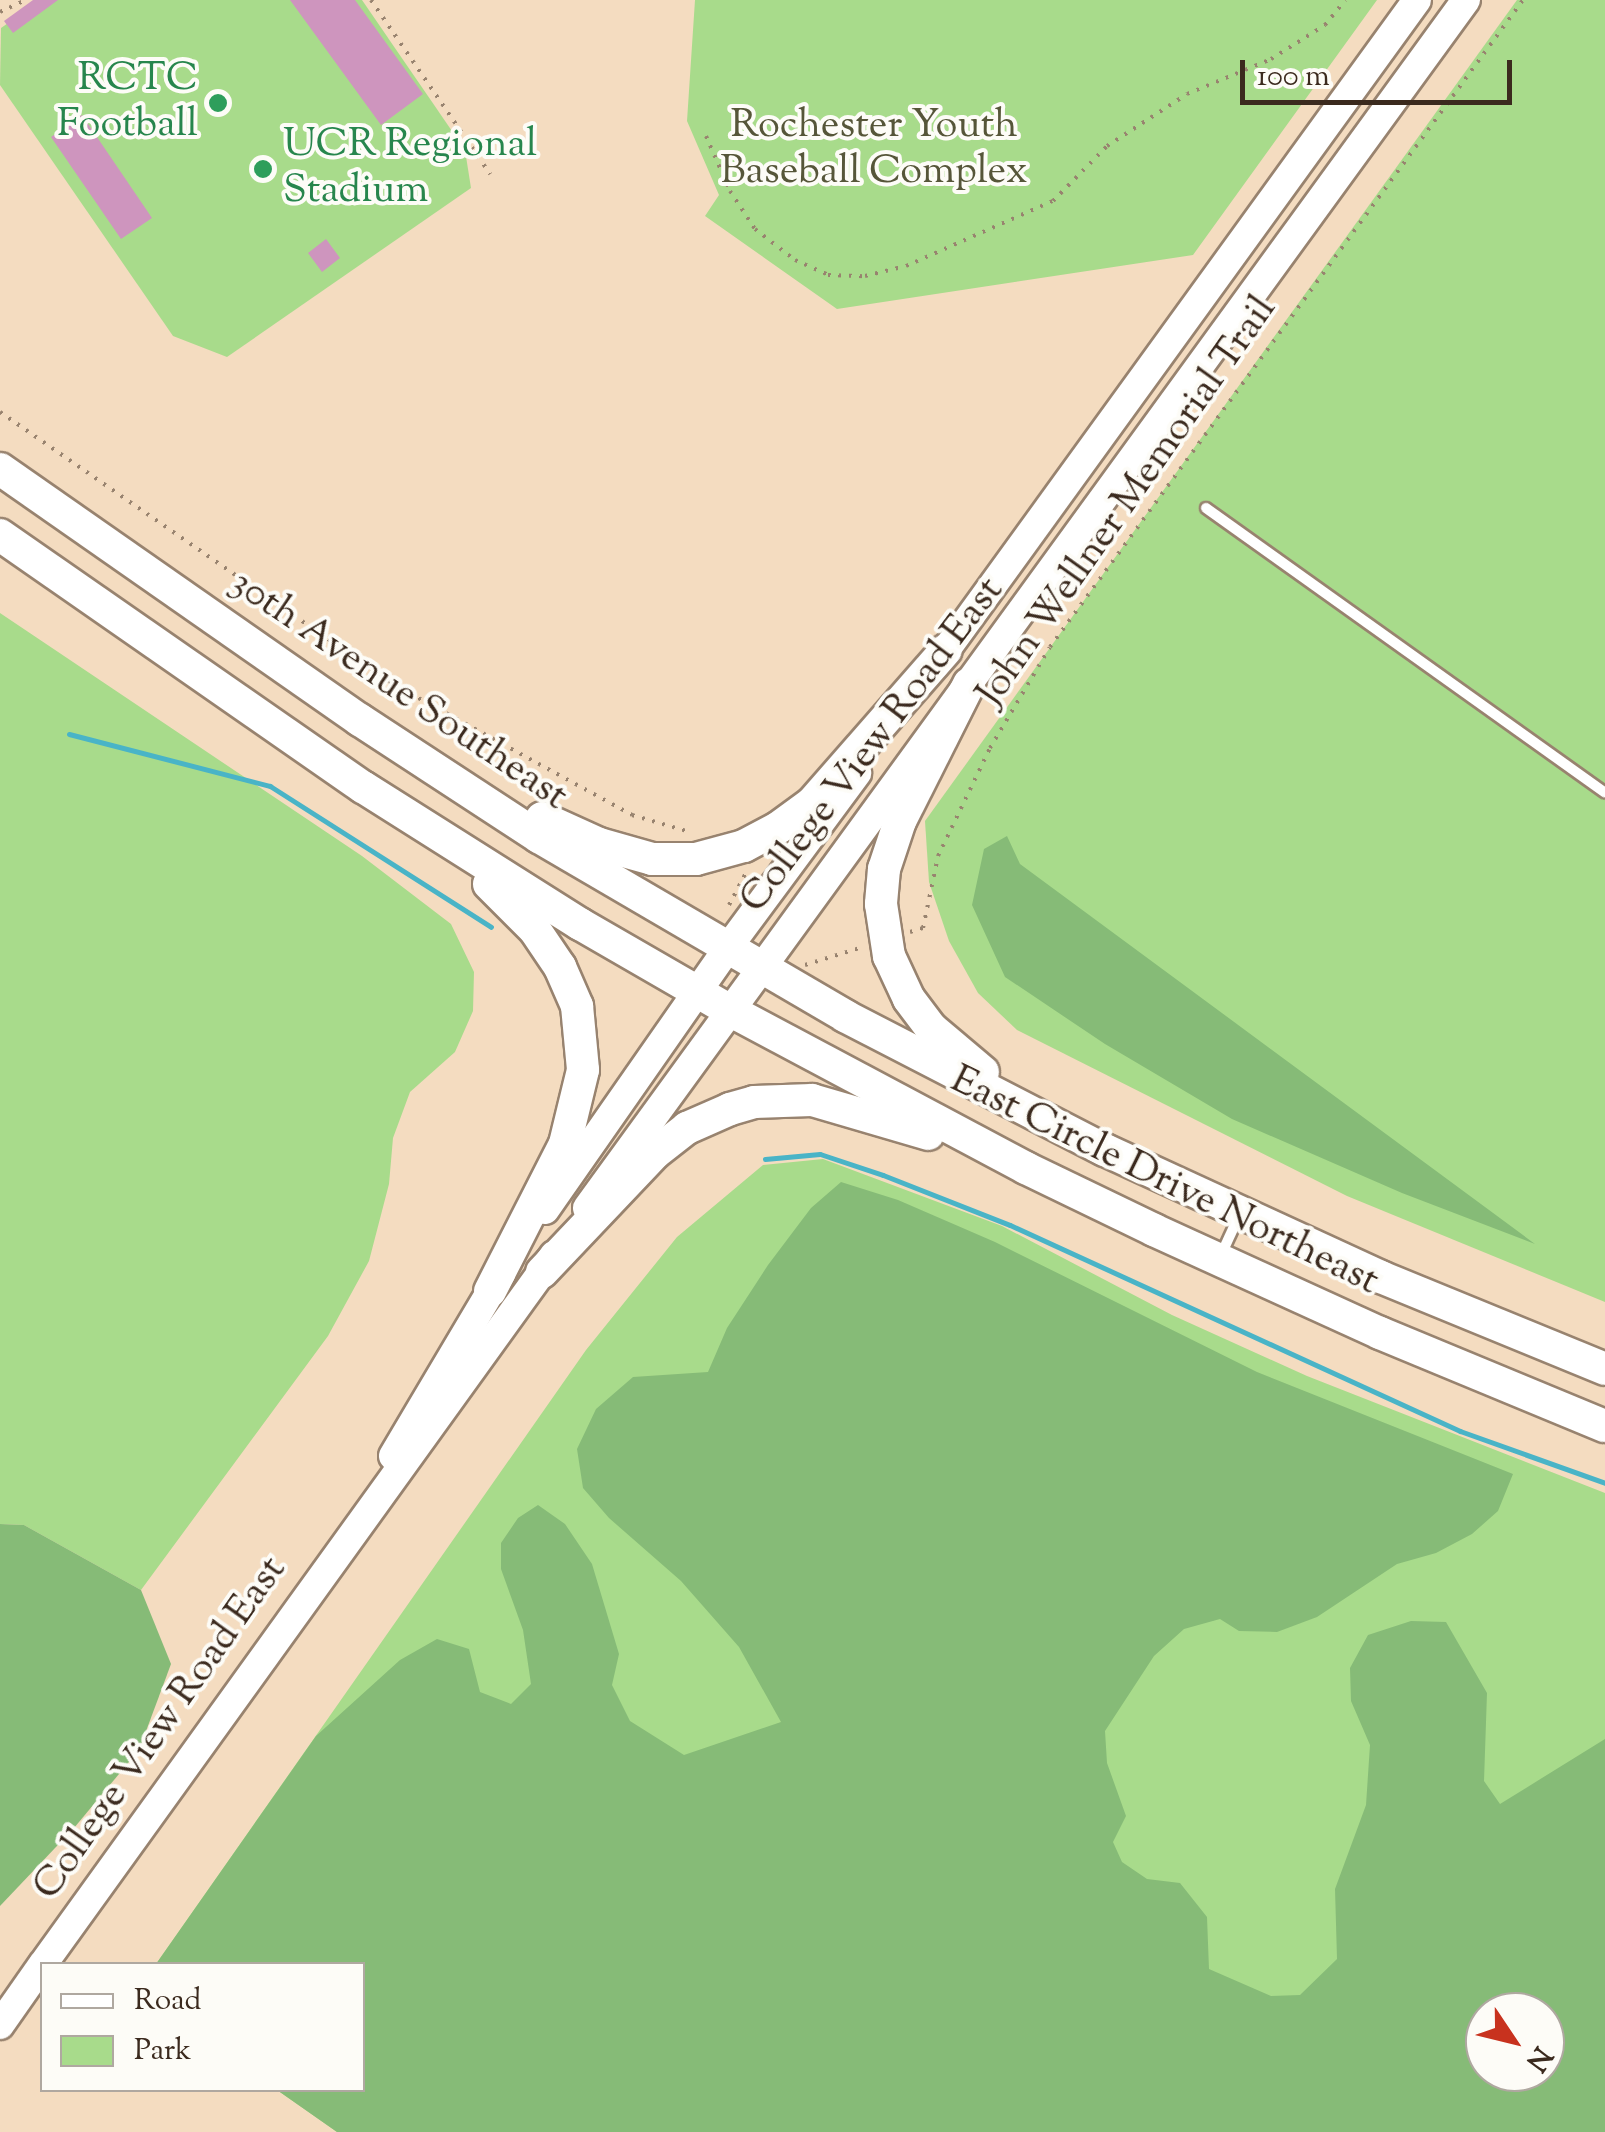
<!DOCTYPE html>
<html>
<head>
<meta charset="utf-8">
<style>
  body { margin:0 }
  #map { position:relative; width:1605px; height:2132px; overflow:hidden; background:#f4dcc0; font-family:"Sorts Mill Goudy",serif }
  div>[style] { position:absolute }
  .green>* { inset:0; background:#a8db8b }
  .forest>* { inset:0; background:#86bb77 }
  .stream>* { height:5px; margin:-2.5px; padding:0 2.5px; transform-origin:2.5px; border-radius:2.5px; background:#49b4c7 }
  .building>* { inset:0; background:#ce95be }
  .path>* { height:4px; margin-top:-2px; transform-origin:0; background:repeating-linear-gradient(90deg,#98836f 0 2.5px,transparent 0 10.5px) }
  .roads { filter:drop-shadow(2px 0 #98836f) drop-shadow(-2px 0 #98836f) drop-shadow(0 2px #98836f) drop-shadow(0 -2px #98836f) }
  .service>* { height:10px; margin:-5px; padding:0 5px; transform-origin:5px; border-radius:5px; background:#fff }
  .secondary>* { height:28px; margin:-14px; padding:0 14px; transform-origin:14px; border-radius:14px; background:#fff }
  .primary>* { height:32px; margin:-16px; padding:0 16px; transform-origin:16px; border-radius:16px; background:#fff }
  .dots>* { width:28px; height:28px; translate:-50% -50%; box-sizing:border-box; border:5px solid #fdfcf7; border-radius:50% }
  span { translate:-50% -50%; white-space:nowrap; text-align:center; line-height:1.15; -webkit-text-stroke:8px #fdfcf7; paint-order:stroke }
  .leisure-label { font-size:40px; color:#27864d }
  .right { translate:-100% -50%; text-align:right }
  .left { translate:0 -50%; text-align:left }
  .park-label { font-size:40px; color:#565639 }
  .street-label { font-size:40px; color:#3b2a1e }
  .legend { position:absolute; left:40px; top:1962px; width:325px; height:130px; box-sizing:border-box; background:#fdfcf7; border:2px solid #afa8a0; margin:0; padding:12px 18px; list-style:none; font-size:30px; color:#3b2a1e }
  .legend li { display:flex; align-items:center; gap:20px; height:50px }
  .legend b { width:50px; border:2px solid #afa8a0 }
  .north { position:absolute; left:1465px; top:1992px; width:100px; height:100px; box-sizing:border-box; background:#fdfcf7; border:2px solid #afa8a0; border-radius:50%; rotate:125deg; font-size:28px; font-weight:700; line-height:40px; text-align:center; color:#3b2a1e }
  .north::after { content:''; display:block; margin:auto; width:35px; height:45px; background:#c8321e; clip-path:polygon(50% 0,100% 100%,50% 72%,0 100%) }
  .scale { position:absolute; left:1240px; top:60px; width:272px; height:45px; box-sizing:border-box; border:5px solid #3b2a1e; border-top:0; padding-left:12px; font-size:30px; line-height:35px; white-space:nowrap; color:#3b2a1e; -webkit-text-stroke:8px #fdfcf7; paint-order:stroke }
</style>
</head>
<body>
<div id="map">
  <div class="green">
    <div style="clip-path:polygon(41px 0,362px 0,465px 150px,471px 188px,227px 357px,173px 336px,0 85px,1px 28px)"></div>
    <div style="clip-path:polygon(695px 0,1377px 0,1193px 255px,837px 309px,705px 216px,719px 195px,687px 121px)"></div>
    <div style="clip-path:polygon(1517px 0,1605px 0,1605px 1302px,1347px 1196px,1017px 1030px,978px 993px,949px 941px,929px 882px,925px 821px)"></div>
    <div style="clip-path:polygon(0 613px,362px 856px,451px 924px,474px 972px,473px 1011px,455px 1052px,410px 1092px,393px 1138px,389px 1184px,369px 1261px,328px 1336px,141px 1590px,24px 1525px,0 1524px)"></div>
    <div style="clip-path:polygon(evenodd,823px 1159px,1002px 1226px,1172px 1315px,1307px 1376px,1605px 1493px,1605px 2132px,337px 2132px,277px 2090px,362px 2090px,362px 1964px,156px 1964px,586px 1350px,677px 1237px,763px 1165px,823px 1159px,1485px 2012px,1545px 2012px,1545px 2072px,1485px 2072px,1485px 2012px)"></div>
  </div>
  <div class="forest">
    <div style="clip-path:polygon(1007px 836px,1020px 864px,1535px 1244px,1402px 1193px,1232px 1119px,1105px 1044px,1005px 977px,972px 905px,984px 849px)"></div>
    <div style="clip-path:polygon(evenodd,841px 1182px,898px 1200px,995px 1242px,1257px 1372px,1513px 1474px,1498px 1511px,1472px 1534px,1436px 1553px,1397px 1564px,1317px 1617px,1277px 1632px,1239px 1631px,1220px 1619px,1184px 1629px,1154px 1656px,1105px 1731px,1107px 1763px,1126px 1816px,1113px 1842px,1122px 1862px,1147px 1879px,1180px 1883px,1207px 1917px,1209px 1969px,1271px 1996px,1300px 1995px,1337px 1959px,1335px 1889px,1366px 1805px,1370px 1745px,1351px 1701px,1350px 1668px,1368px 1635px,1411px 1621px,1446px 1622px,1487px 1693px,1484px 1781px,1500px 1804px,1605px 1739px,1605px 2132px,337px 2132px,277px 2090px,362px 2090px,362px 1964px,156px 1964px,316px 1736px,400px 1660px,437px 1639px,469px 1649px,480px 1692px,511px 1704px,531px 1684px,523px 1630px,501px 1569px,501px 1543px,518px 1518px,538px 1505px,565px 1524px,592px 1564px,619px 1654px,612px 1685px,630px 1721px,684px 1755px,781px 1722px,739px 1647px,681px 1581px,609px 1518px,583px 1488px,577px 1449px,596px 1409px,633px 1377px,708px 1372px,727px 1328px,768px 1265px,811px 1208px,841px 1182px,1545px 2012px,1545px 2072px,1485px 2072px,1485px 2012px,1545px 2012px)"></div>
    <div style="clip-path:polygon(0 1524px,24px 1525px,141px 1590px,171px 1664px,139px 1750px,74px 1828px,0 1906px)"></div>
  </div>
  <div class="stream">
    <div style="left:69px;top:734px;width:208px;rotate:14.5deg"></div>
    <div style="left:270px;top:786px;width:262px;rotate:32.5deg"></div>
    <div style="left:765px;top:1159px;width:55px;rotate:-5.2deg"></div>
    <div style="left:820px;top:1154px;width:66px;rotate:18.4deg"></div>
    <div style="left:883px;top:1175px;width:136px;rotate:21.5deg"></div>
    <div style="left:1010px;top:1225px;width:495px;rotate:24.6deg"></div>
    <div style="left:1460px;top:1431px;width:154px;rotate:19.7deg"></div>
  </div>
  <div class="building">
    <div style="clip-path:polygon(33px 0,58px 0,13px 33px,4px 21px)"></div>
    <div style="clip-path:polygon(290px 0,355px 0,423px 94px,381px 125px)"></div>
    <div style="clip-path:polygon(82px 115px,152px 218px,121px 239px,51px 137px)"></div>
    <div style="clip-path:polygon(326px 239px,340px 258px,322px 272px,308px 253px)"></div>
  </div>
  <div class="path">
    <div style="left:371px;top:0;width:211px;rotate:55.6deg"></div>
    <div style="left:0;top:12px;width:29px;rotate:-25deg"></div>
    <div style="left:706px;top:136px;width:60px;rotate:66.4deg"></div>
    <div style="left:730px;top:191px;width:45px;rotate:56.7deg"></div>
    <div style="left:755px;top:229px;width:51px;rotate:37.8deg"></div>
    <div style="left:795px;top:260px;width:36px;rotate:24deg"></div>
    <div style="left:828px;top:275px;width:37px;rotate:2deg"></div>
    <div style="left:865px;top:276px;width:42px;rotate:-13.7deg"></div>
    <div style="left:906px;top:266px;width:161px;rotate:-23.9deg"></div>
    <div style="left:1053px;top:201px;width:77px;rotate:-45.5deg"></div>
    <div style="left:1107px;top:146px;width:95px;rotate:-33deg"></div>
    <div style="left:1187px;top:94px;width:91px;rotate:-22.6deg"></div>
    <div style="left:1271px;top:59px;width:64px;rotate:-32.2deg"></div>
    <div style="left:1325px;top:25px;width:32px;rotate:-51deg"></div>
    <div style="left:0;top:412px;width:476px;rotate:34.7deg"></div>
    <div style="left:391px;top:683px;width:275px;rotate:28.7deg"></div>
    <div style="left:632px;top:815px;width:60px;rotate:16.3deg"></div>
    <div style="left:729px;top:905px;width:41px;rotate:-62.2deg"></div>
    <div style="left:910px;top:932px;width:14px;rotate:-17deg"></div>
    <div style="left:923px;top:928px;width:74px;rotate:-78.2deg"></div>
    <div style="left:938px;top:856px;width:120px;rotate:-64.3deg"></div>
    <div style="left:990px;top:748px;width:117px;rotate:-59.3deg"></div>
    <div style="left:1050px;top:647px;width:801px;rotate:-53.83deg"></div>
    <div style="left:805px;top:965px;width:61px;rotate:-17.2deg"></div>
  </div>
  <div class="roads">
    <div class="service">
      <div style="left:1206px;top:508px;width:490px;rotate:35.5deg"></div>
      <div style="left:1220px;top:1257px;width:43px;rotate:-65.2deg"></div>
    </div>
    <div class="secondary">
      <div style="left:935px;top:665px;width:821px;rotate:-54.06deg"></div>
      <div style="left:587px;top:1208px;width:1494px;rotate:-53.96deg"></div>
      <div style="left:545px;top:1210px;width:318px;rotate:-55.1deg"></div>
      <div style="left:727px;top:949px;width:219px;rotate:-53.5deg"></div>
      <div style="left:393px;top:1456px;width:212px;rotate:-59.3deg"></div>
      <div style="left:43px;top:1964px;width:874px;rotate:-54.22deg"></div>
      <div style="left:0;top:2025px;width:73px;rotate:-55deg"></div>
    </div>
    <div class="primary">
      <div style="left:0;top:469px;width:439px;rotate:34.9deg"></div>
      <div style="left:360px;top:720px;width:214px;rotate:33.2deg"></div>
      <div style="left:539px;top:837px;width:355px;rotate:30.3deg"></div>
      <div style="left:845px;top:1016px;width:292px;rotate:27.3deg"></div>
      <div style="left:1105px;top:1150px;width:304px;rotate:24.7deg"></div>
      <div style="left:1381px;top:1277px;width:242px;rotate:22.3deg"></div>
      <div style="left:0;top:535px;width:442px;rotate:34.8deg"></div>
      <div style="left:363px;top:787px;width:257px;rotate:32.3deg"></div>
      <div style="left:580px;top:924px;width:172px;rotate:30deg"></div>
      <div style="left:729px;top:1010px;width:336px;rotate:28deg"></div>
      <div style="left:1026px;top:1168px;width:142px;rotate:25.8deg"></div>
      <div style="left:1154px;top:1230px;width:248px;rotate:24.5deg"></div>
      <div style="left:1380px;top:1333px;width:243px;rotate:22.5deg"></div>
      <div style="left:969px;top:684px;width:153px;rotate:116.7deg"></div>
      <div style="left:900px;top:821px;width:51px;rotate:108.4deg"></div>
      <div style="left:884px;top:869px;width:35px;rotate:95deg"></div>
      <div style="left:881px;top:904px;width:53px;rotate:81.3deg"></div>
      <div style="left:889px;top:956px;width:47px;rotate:65.1deg"></div>
      <div style="left:909px;top:999px;width:36px;rotate:53deg"></div>
      <div style="left:931px;top:1028px;width:68px;rotate:40.2deg"></div>
      <div style="left:542px;top:818px;width:63px;rotate:24.5deg"></div>
      <div style="left:599px;top:844px;width:55px;rotate:15.8deg"></div>
      <div style="left:652px;top:859px;width:44px"></div>
      <div style="left:696px;top:859px;width:50px;rotate:-15.2deg"></div>
      <div style="left:744px;top:846px;width:38px;rotate:-28deg"></div>
      <div style="left:778px;top:828px;width:42px;rotate:-36.3deg"></div>
      <div style="left:812px;top:803px;width:203px;rotate:-48.8deg"></div>
      <div style="left:489px;top:884px;width:65px;rotate:45deg"></div>
      <div style="left:535px;top:930px;width:45px;rotate:56deg"></div>
      <div style="left:560px;top:967px;width:43px;rotate:66.4deg"></div>
      <div style="left:577px;top:1006px;width:64px;rotate:84.6deg"></div>
      <div style="left:583px;top:1070px;width:76px;rotate:103.7deg"></div>
      <div style="left:565px;top:1144px;width:165px;rotate:117deg"></div>
      <div style="left:542px;top:1272px;width:164px;rotate:-46.5deg"></div>
      <div style="left:655px;top:1153px;width:41px;rotate:-38deg"></div>
      <div style="left:687px;top:1128px;width:47px;rotate:-23.8deg"></div>
      <div style="left:730px;top:1109px;width:25px;rotate:-16deg"></div>
      <div style="left:754px;top:1102px;width:58px;rotate:-2deg"></div>
      <div style="left:812px;top:1100px;width:121px;rotate:16.3deg"></div>
    </div>
  </div>
  <div class="dots">
    <div style="left:218px;top:103px;background:#2e9e5b"></div>
    <div style="left:263px;top:169px;background:#2e9e5b"></div>
  </div>
  <div class="leisure-label">
    <span class="right" style="left:198px;top:103px">RCTC<br>Football</span>
    <span class="left" style="left:283px;top:169px">UCR Regional<br>Stadium</span>
  </div>
  <div class="park-label">
    <span style="left:874px;top:150px">Rochester Youth<br>Baseball Complex</span>
  </div>
  <div class="street-label">
    <span style="left:1128px;top:502px;rotate:-55deg">John Wellner Memorial Trail</span>
    <span style="left:398px;top:691px;rotate:34deg">30th Avenue Southeast</span>
    <span style="left:873px;top:746px;rotate:-53deg">College View Road East</span>
    <span style="left:1164px;top:1182px;rotate:26deg">East Circle Drive Northeast</span>
    <span style="left:161px;top:1729px;rotate:-55deg">College View Road East</span>
  </div>
  <ul class="legend">
  <li><b style="height:12px;background:#fff"></b>Road</li>
  <li><b style="height:28px;background:#a8db8b"></b>Park</li>
  </ul>
  <div class="north">N</div>
  <div class="scale">100 m</div>
</div>
</body>
</html>
